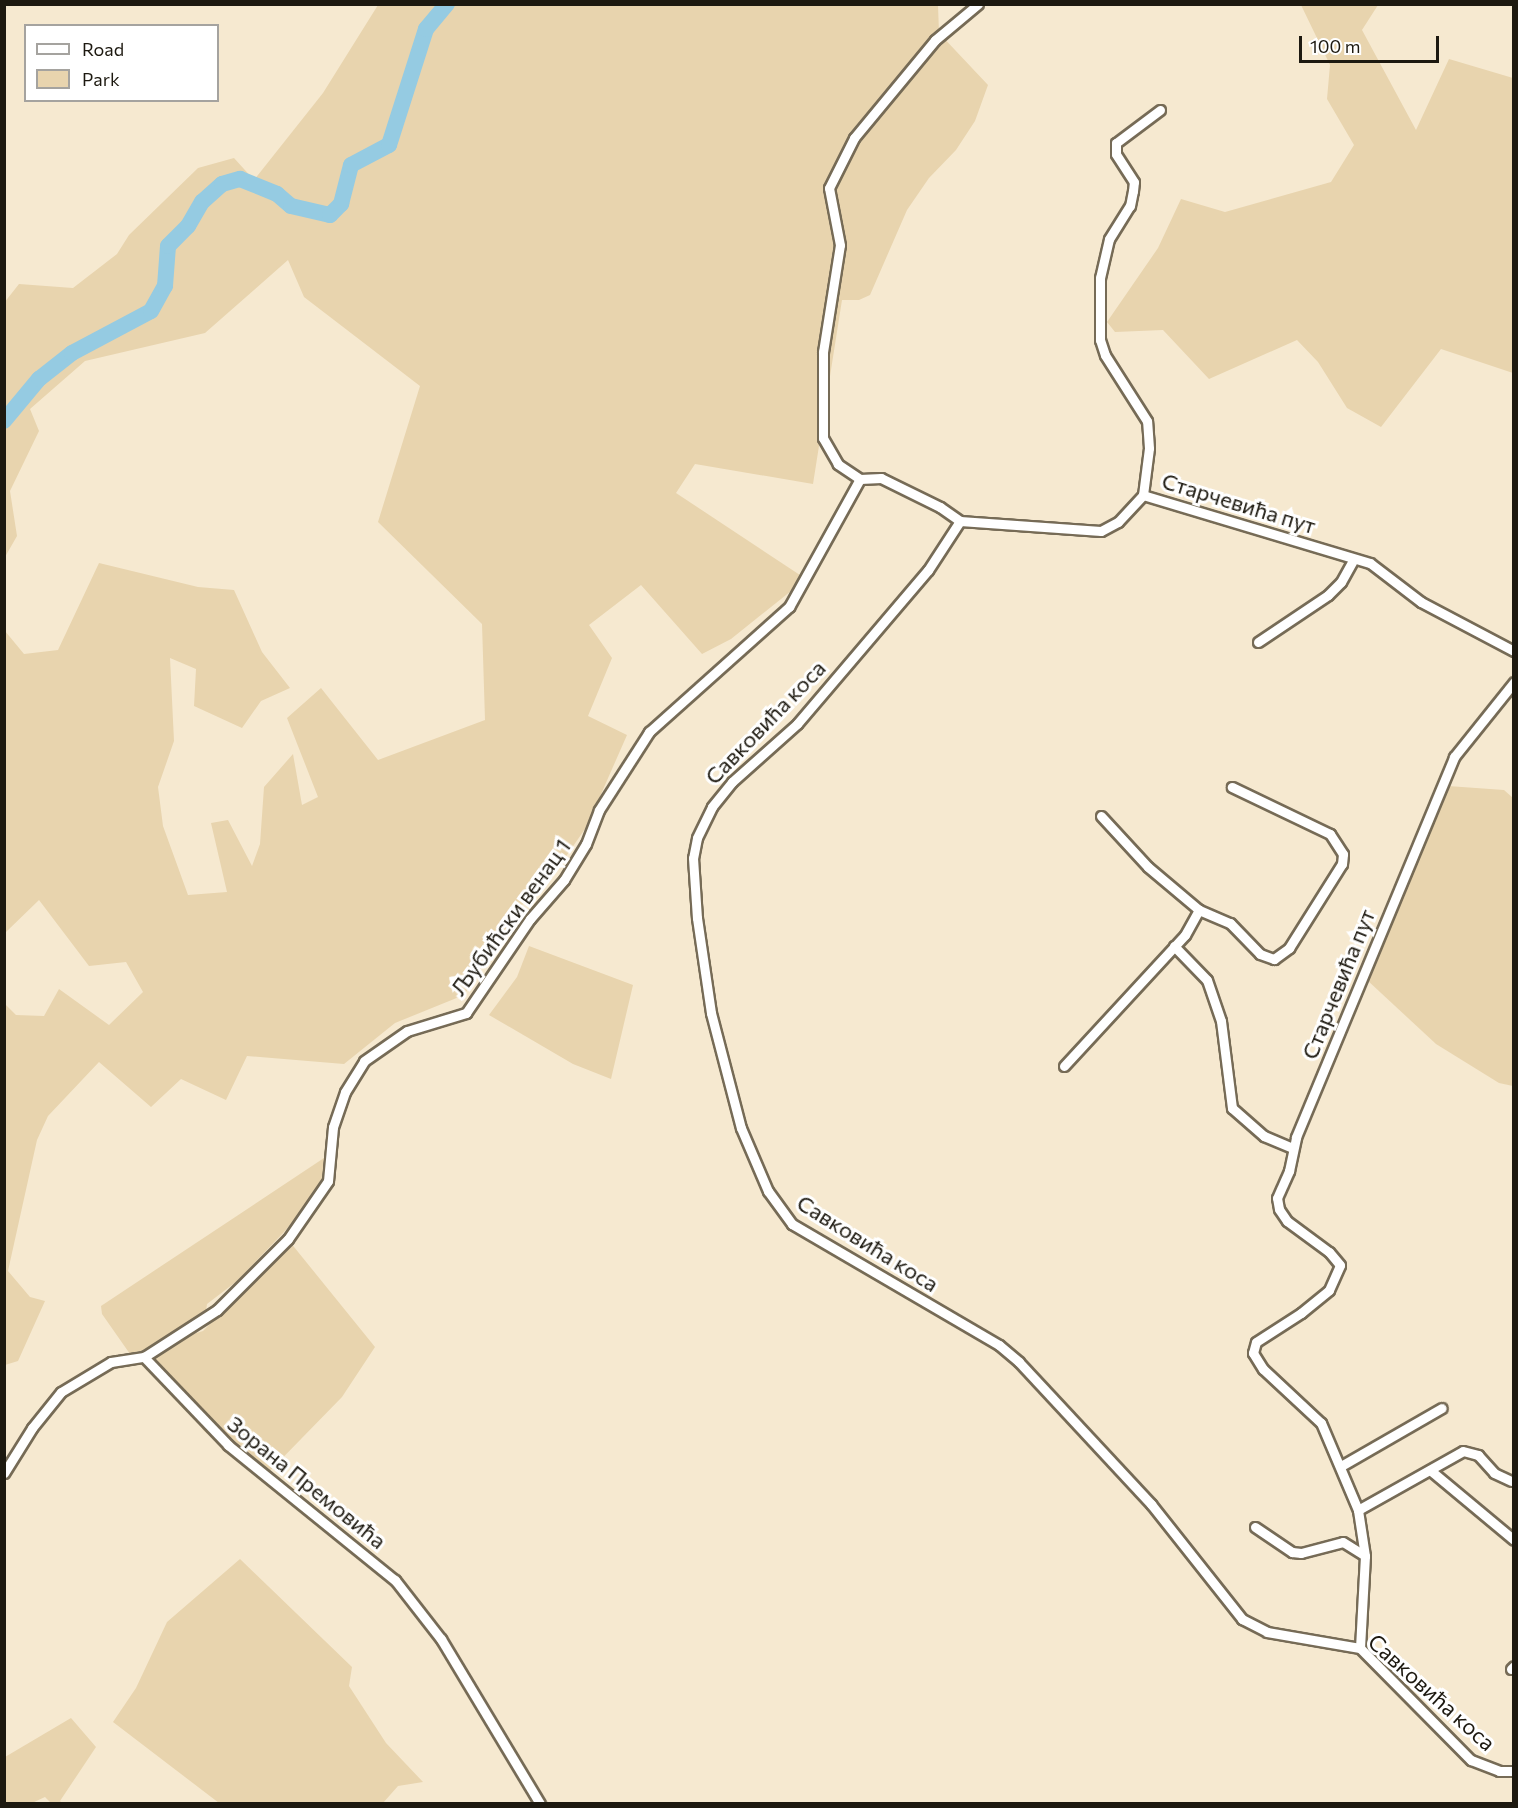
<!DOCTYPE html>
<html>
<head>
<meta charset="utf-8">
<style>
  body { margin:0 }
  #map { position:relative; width:1518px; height:1808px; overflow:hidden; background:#f6e9d0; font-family:Commissioner,sans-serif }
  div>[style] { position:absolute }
  .green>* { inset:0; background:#e8d4ae }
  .river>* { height:16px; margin:-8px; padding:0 8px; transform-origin:8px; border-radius:8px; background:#95cbe2 }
  .roads { filter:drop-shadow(2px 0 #766b56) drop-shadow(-2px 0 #766b56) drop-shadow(0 2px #766b56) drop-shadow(0 -2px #766b56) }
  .street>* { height:9px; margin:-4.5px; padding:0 4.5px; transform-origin:4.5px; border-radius:4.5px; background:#fff }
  span { translate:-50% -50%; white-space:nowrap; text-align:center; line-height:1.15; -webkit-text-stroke:6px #fff; paint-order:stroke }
  .street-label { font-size:22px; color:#1d1910 }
  .frame { position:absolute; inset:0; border:6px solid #1d1910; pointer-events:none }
  .legend { position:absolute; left:24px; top:24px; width:195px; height:78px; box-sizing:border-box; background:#fff; border:2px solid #a5a39f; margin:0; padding:8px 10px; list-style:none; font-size:18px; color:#1d1910 }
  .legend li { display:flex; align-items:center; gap:12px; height:30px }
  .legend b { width:30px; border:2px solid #a5a39f }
  .scale { position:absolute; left:1299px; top:36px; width:140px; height:27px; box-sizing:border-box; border:3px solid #1d1910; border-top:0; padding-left:8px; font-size:18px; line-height:21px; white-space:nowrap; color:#1d1910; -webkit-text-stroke:4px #fff; paint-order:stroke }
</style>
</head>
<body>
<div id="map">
  <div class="green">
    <div style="clip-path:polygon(378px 5px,938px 5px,939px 33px,988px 85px,975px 121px,956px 150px,929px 178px,907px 210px,870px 295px,859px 300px,842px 300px,813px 484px,695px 464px,676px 493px,806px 579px,731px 639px,702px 654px,641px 585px,589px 625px,612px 658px,588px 716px,627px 735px,587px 826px,556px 871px,520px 907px,464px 995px,395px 1023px,344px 1064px,247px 1056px,226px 1100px,181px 1079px,151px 1107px,99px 1062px,48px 1116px,37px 1140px,8px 1271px,30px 1297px,45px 1301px,18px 1361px,5px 1365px,5px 1004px,16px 1015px,44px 1016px,59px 989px,109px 1025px,143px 992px,126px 962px,89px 966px,39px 900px,5px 933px,5px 631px,24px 654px,58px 650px,99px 563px,198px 587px,234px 590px,262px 652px,290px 688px,261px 701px,242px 728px,194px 706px,196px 669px,170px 658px,174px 741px,158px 787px,163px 826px,188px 895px,227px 892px,211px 823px,228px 820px,252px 866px,260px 844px,264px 787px,293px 754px,302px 805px,318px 797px,287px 718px,321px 688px,378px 760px,485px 720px,482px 624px,378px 522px,420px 386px,304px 297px,288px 260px,205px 333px,85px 361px,30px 409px,39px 431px,10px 491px,17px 536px,5px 557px,4px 303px,19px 284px,73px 288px,117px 254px,129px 235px,198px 168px,234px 158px,254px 180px,323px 93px)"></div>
    <div style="clip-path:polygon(1301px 5px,1378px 5px,1362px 30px,1416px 130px,1449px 59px,1513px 78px,1513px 373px,1441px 349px,1381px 427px,1347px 408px,1318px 362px,1297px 340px,1209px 379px,1163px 330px,1115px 332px,1107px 322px,1158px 248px,1181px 199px,1225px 212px,1331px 182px,1354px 145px,1327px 99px,1330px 65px)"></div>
    <div style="clip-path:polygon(1448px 786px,1504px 790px,1513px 798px,1513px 1086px,1499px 1083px,1436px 1044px,1367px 980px)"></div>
    <div style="clip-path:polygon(529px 946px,633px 985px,611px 1079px,573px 1064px,489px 1015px,517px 977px)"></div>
    <div style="clip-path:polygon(324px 1158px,328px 1162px,327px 1181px,284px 1232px,237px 1281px,207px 1304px,206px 1311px,160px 1344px,203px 1331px,290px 1242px,375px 1347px,342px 1397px,261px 1480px,204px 1431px,179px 1396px,139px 1351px,130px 1354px,102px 1314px,101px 1306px)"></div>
    <div style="clip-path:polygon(240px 1559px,352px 1667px,349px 1686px,386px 1743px,423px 1782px,398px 1786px,383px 1803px,219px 1803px,113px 1722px,136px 1688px,167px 1622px)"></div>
    <div style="clip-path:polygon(71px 1718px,96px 1747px,60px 1801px,62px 1803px,51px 1803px,45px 1797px,32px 1803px,5px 1803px,5px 1757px)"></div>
  </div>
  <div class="river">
    <div style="left:4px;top:421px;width:55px;rotate:-50.2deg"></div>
    <div style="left:39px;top:379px;width:42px;rotate:-38.2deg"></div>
    <div style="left:72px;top:353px;width:89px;rotate:-28deg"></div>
    <div style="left:151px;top:311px;width:29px;rotate:-61deg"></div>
    <div style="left:165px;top:286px;width:40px;rotate:-85.7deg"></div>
    <div style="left:168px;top:246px;width:28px;rotate:-45deg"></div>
    <div style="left:188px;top:226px;width:28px;rotate:-60deg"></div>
    <div style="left:202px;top:202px;width:27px;rotate:-42deg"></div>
    <div style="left:222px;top:184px;width:19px;rotate:-16deg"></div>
    <div style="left:240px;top:179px;width:40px;rotate:22deg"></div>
    <div style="left:277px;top:194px;width:18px;rotate:41deg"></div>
    <div style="left:291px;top:206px;width:40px;rotate:13deg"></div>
    <div style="left:330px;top:215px;width:16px;rotate:-45deg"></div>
    <div style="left:341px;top:204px;width:40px;rotate:-75.6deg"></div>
    <div style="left:351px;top:165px;width:43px;rotate:-27.8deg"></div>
    <div style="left:389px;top:145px;width:122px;rotate:-72.3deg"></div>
    <div style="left:426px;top:29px;width:33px;rotate:-50deg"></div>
  </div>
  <div class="roads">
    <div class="street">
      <div style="left:860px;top:479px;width:21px;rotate:-3deg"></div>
      <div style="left:881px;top:478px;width:66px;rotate:26.2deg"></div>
      <div style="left:940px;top:507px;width:24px;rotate:35deg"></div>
      <div style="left:1143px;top:495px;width:47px;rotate:-82.7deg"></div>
      <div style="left:1149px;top:448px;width:27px;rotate:-94deg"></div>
      <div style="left:1147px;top:421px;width:78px;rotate:-122.5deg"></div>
      <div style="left:1105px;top:355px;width:16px;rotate:-108deg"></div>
      <div style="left:1100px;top:340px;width:62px;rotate:-90deg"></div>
      <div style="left:1100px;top:278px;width:40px;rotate:-77deg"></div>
      <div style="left:1109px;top:239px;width:39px;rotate:-58deg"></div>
      <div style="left:1130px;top:206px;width:15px;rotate:-79deg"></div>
      <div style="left:1133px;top:191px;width:9px;rotate:-84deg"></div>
      <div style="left:1134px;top:182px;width:33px;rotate:-123deg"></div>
      <div style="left:1116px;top:154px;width:11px;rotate:-90deg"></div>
      <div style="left:1116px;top:143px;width:55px;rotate:-36.9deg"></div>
      <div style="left:1143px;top:495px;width:237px;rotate:16.7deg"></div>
      <div style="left:1370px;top:563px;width:64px;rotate:37.4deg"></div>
      <div style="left:1421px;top:602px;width:105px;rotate:27.8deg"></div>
      <div style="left:960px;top:521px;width:59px;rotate:123.1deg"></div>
      <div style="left:928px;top:570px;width:202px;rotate:130.4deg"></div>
      <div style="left:797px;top:724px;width:87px;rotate:138.3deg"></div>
      <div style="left:732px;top:782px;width:32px;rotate:129deg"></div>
      <div style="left:712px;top:807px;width:34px;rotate:116deg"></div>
      <div style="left:697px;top:838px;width:20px;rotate:101deg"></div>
      <div style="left:693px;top:858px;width:60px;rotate:86.2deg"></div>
      <div style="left:697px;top:918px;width:96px;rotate:81.6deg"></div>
      <div style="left:711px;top:1013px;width:119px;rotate:75.4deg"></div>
      <div style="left:741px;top:1128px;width:69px;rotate:66.8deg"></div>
      <div style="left:768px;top:1191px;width:41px;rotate:54deg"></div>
      <div style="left:792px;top:1224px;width:240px;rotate:30.3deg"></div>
      <div style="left:999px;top:1345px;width:26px;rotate:40deg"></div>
      <div style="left:1019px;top:1362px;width:194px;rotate:47.1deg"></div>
      <div style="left:1151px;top:1504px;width:147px;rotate:51.6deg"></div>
      <div style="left:1242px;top:1619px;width:28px;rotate:27deg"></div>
      <div style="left:1267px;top:1632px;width:94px;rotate:9.8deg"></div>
      <div style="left:1360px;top:1648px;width:158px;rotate:45.3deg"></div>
      <div style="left:1471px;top:1760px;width:30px;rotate:21deg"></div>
      <div style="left:1499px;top:1771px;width:15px"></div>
      <div style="left:960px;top:521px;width:141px;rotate:4.1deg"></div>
      <div style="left:1101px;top:531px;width:19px;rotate:-28deg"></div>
      <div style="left:1118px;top:522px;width:37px;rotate:-47deg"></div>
      <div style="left:1258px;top:642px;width:84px;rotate:-33.9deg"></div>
      <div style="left:1328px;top:595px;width:18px;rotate:-45deg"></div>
      <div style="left:1341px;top:582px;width:26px;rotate:-61deg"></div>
      <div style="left:1101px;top:816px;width:69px;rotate:47.3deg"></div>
      <div style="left:1148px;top:867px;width:67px;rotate:40.1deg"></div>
      <div style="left:1174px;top:946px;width:47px;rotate:45.9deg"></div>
      <div style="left:1207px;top:980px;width:43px;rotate:71.1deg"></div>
      <div style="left:1221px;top:1021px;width:88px;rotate:82.8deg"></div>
      <div style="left:1232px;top:1108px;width:43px;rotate:41.2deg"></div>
      <div style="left:1264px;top:1136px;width:30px;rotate:23deg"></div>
      <div style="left:1064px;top:1066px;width:178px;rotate:-47.3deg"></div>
      <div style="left:1185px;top:935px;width:29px;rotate:-61deg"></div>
      <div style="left:1199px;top:910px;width:34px;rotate:23deg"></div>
      <div style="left:1230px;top:923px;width:43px;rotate:45.9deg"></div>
      <div style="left:1260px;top:954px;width:15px;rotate:20deg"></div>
      <div style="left:1274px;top:959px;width:19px;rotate:-36deg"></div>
      <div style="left:1289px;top:948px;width:99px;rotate:-57.8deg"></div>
      <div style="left:1342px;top:864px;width:10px;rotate:-84deg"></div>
      <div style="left:1343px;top:854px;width:24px;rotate:-123deg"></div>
      <div style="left:1330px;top:834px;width:109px;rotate:-154.4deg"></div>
      <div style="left:144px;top:1357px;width:122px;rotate:46.3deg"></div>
      <div style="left:228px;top:1445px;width:215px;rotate:39deg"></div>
      <div style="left:395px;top:1580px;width:75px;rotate:52.1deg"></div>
      <div style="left:441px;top:1639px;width:192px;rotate:59deg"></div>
      <div style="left:1341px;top:1466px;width:116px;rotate:-29.9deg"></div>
      <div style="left:1430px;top:1470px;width:109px;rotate:39.8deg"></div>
      <div style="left:4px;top:1473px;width:53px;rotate:-58.1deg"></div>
      <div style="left:32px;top:1428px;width:46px;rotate:-51.1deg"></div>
      <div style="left:61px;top:1392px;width:58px;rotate:-31deg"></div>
      <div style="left:111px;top:1362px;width:33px;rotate:-9deg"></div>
      <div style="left:144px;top:1357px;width:87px;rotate:-32.8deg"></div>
      <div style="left:217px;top:1310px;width:100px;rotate:-45deg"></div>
      <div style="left:288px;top:1239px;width:70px;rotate:-55.4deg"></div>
      <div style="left:328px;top:1181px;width:54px;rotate:-84.7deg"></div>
      <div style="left:333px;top:1127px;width:37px;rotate:-71deg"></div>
      <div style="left:345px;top:1092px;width:36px;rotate:-58deg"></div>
      <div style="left:364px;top:1061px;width:52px;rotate:-34.9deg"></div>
      <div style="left:407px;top:1031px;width:62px;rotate:-17deg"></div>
      <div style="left:466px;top:1013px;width:114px;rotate:-55.8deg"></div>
      <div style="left:530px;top:919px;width:52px;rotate:-48.9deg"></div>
      <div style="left:564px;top:880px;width:42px;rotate:-58.6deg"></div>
      <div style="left:586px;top:844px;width:36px;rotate:-69deg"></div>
      <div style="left:599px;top:810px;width:93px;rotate:-57.3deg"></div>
      <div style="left:649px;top:732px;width:188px;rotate:-41.8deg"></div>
      <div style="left:789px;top:607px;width:146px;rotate:-61deg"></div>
      <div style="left:860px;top:479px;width:27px;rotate:-146deg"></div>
      <div style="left:838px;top:464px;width:30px;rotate:-120deg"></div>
      <div style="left:823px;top:438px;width:86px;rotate:-90deg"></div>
      <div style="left:823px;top:352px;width:108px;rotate:-81deg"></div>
      <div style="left:840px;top:245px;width:58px;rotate:-100.9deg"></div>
      <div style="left:829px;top:188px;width:56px;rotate:-63.4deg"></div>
      <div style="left:854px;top:138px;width:127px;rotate:-50.4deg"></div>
      <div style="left:935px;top:40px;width:56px;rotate:-39.9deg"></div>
      <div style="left:1358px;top:1510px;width:120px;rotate:-29.3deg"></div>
      <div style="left:1463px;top:1451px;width:16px;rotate:15deg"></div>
      <div style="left:1478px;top:1455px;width:24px;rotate:48deg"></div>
      <div style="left:1494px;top:1473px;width:19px;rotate:25deg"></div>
      <div style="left:1255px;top:1527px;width:45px;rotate:34deg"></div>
      <div style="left:1292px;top:1552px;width:9px;rotate:6deg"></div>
      <div style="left:1301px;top:1553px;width:43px;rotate:-14.7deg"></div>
      <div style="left:1343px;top:1542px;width:26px;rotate:32deg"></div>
      <div style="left:1360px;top:1648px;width:92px;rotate:-86.9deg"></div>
      <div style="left:1365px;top:1556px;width:47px;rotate:-98.7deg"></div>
      <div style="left:1358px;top:1510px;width:95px;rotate:-113deg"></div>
      <div style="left:1321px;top:1423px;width:79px;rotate:-137deg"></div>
      <div style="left:1263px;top:1369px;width:19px;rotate:-122deg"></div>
      <div style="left:1253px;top:1353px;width:11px;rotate:-75deg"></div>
      <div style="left:1256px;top:1342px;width:54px;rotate:-32.8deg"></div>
      <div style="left:1301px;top:1313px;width:36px;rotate:-39deg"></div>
      <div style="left:1329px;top:1290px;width:27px;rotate:-66deg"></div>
      <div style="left:1340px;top:1265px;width:17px;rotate:-130deg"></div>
      <div style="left:1329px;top:1252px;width:52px;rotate:-143.6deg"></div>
      <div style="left:1287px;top:1221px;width:14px;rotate:-124deg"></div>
      <div style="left:1279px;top:1209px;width:11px;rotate:-100deg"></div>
      <div style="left:1277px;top:1198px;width:30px;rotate:-66deg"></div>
      <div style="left:1289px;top:1171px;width:35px;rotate:-78deg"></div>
      <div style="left:1296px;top:1137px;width:412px;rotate:-67.4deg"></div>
      <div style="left:1454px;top:757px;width:96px;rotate:-51.3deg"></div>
      <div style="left:1511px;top:1669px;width:4px;rotate:-45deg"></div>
    </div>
  </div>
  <div class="street-label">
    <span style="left:1239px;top:503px;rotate:17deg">Старчевића пут</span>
    <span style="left:765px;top:722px;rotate:-46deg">Савковића коса</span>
    <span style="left:510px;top:917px;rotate:-54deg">Љубићски венац 1</span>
    <span style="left:1338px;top:984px;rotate:-68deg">Старчевића пут</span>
    <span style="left:868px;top:1243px;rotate:32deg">Савковића коса</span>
    <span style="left:307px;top:1482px;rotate:39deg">Зорана Премовића</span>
    <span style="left:1432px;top:1692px;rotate:42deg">Савковића коса</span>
  </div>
  <div class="frame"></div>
  <ul class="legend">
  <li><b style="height:8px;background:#fff"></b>Road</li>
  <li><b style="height:16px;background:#e8d4ae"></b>Park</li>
  </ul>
  <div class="scale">100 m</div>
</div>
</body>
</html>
